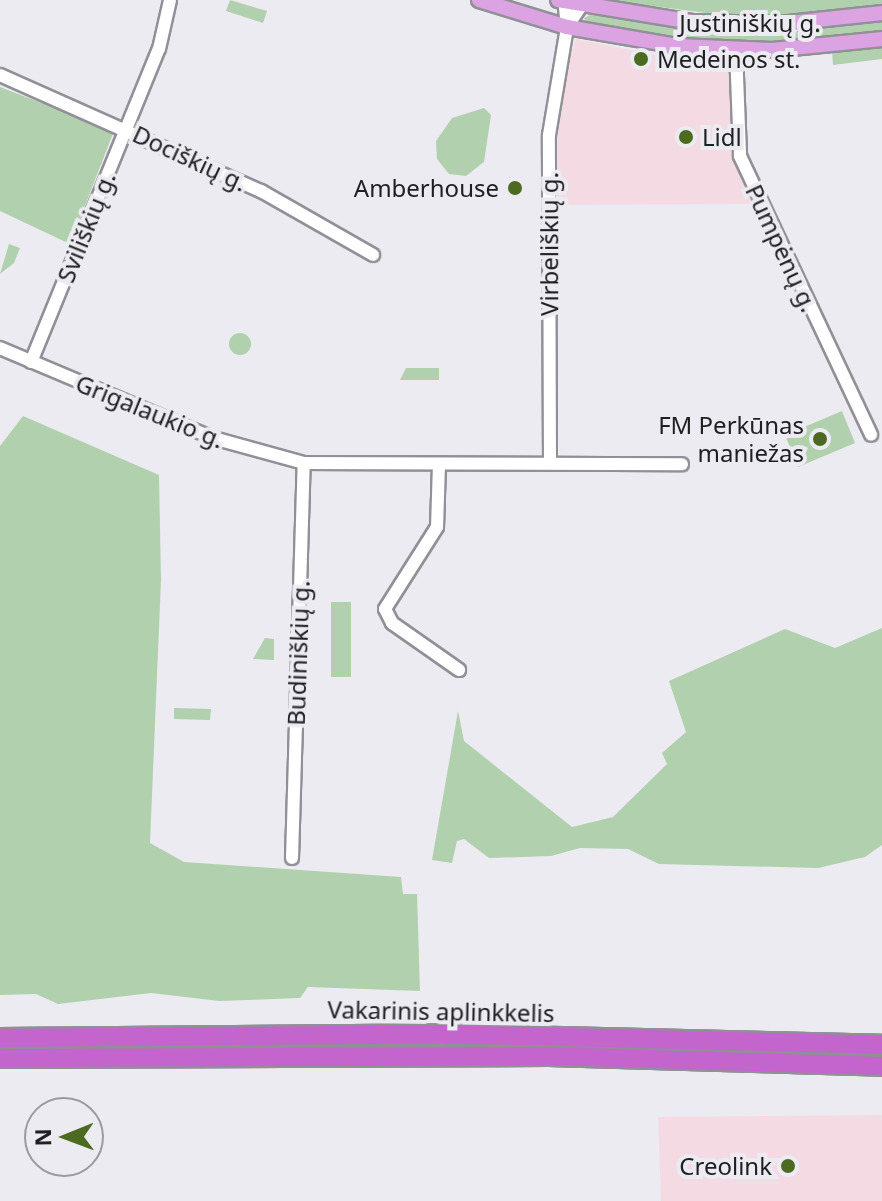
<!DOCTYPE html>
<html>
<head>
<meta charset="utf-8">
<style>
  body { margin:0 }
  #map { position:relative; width:882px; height:1201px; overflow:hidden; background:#ecebf2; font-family:"Noto Sans",sans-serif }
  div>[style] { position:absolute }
  .commercial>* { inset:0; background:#f4dbe3 }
  .green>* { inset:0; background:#b1d0ad }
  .round { border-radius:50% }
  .roads { filter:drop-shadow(2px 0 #919097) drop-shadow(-2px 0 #919097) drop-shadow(0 2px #919097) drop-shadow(0 -2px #919097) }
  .minor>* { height:12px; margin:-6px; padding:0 6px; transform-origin:6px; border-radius:6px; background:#fff }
  .major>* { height:14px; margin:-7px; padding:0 7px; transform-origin:7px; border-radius:7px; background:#dca3e2 }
  .highway>* { height:18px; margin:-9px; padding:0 9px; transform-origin:9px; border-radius:9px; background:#c465ce }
  .dots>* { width:22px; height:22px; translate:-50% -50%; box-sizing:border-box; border:4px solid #ecebf2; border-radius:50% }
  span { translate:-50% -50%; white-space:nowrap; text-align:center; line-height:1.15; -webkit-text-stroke:8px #ecebf2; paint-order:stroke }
  .street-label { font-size:24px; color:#202022 }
  .poi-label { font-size:24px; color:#202022 }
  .left { translate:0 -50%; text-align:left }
  .right { translate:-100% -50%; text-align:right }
  .north { position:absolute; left:24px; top:1097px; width:80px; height:80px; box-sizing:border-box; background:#ecebf2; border:2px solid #9a9a9f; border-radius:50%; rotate:269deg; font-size:22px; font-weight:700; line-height:32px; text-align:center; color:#202022 }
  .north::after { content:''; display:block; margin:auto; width:28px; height:36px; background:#4c6b20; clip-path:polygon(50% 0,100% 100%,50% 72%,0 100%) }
</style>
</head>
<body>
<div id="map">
  <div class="commercial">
    <div style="clip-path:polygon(576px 39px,661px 56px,728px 57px,733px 151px,756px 204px,557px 205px,558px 93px)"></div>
    <div style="clip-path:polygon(882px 1115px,882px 1201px,661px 1201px,658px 1117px)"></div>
  </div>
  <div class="green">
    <div style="clip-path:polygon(230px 0,267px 11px,263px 23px,226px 11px)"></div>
    <div style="clip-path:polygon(608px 0,882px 0,882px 8px,751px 19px)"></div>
    <div style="clip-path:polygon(590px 15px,738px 32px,882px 19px,882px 32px,749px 44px,663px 39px,587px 26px,584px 18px)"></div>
    <div style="clip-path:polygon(882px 45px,882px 59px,833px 65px,832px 51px)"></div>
    <div style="clip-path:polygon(0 87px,114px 131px,70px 244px,0 211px)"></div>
    <div style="clip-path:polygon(484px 108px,491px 115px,484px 162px,466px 176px,449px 174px,437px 159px,436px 141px,452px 118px)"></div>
    <div style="clip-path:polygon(9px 244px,20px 248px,14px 263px,0 274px)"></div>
    <div class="round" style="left:229px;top:333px;width:22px;height:22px"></div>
    <div style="clip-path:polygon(406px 368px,439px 368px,439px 380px,400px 380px)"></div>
    <div style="clip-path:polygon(842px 411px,855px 443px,798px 467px,785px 435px)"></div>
    <div style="clip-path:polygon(23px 416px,159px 475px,161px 580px,150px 843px,184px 862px,401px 877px,403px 894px,417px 894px,420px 991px,308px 987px,300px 998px,219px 1001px,151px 993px,58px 1004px,36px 994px,0 995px,0 446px)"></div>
    <div style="clip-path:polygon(331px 602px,351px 602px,351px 677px,331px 677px)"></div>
    <div style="clip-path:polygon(882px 628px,882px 845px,865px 857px,818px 868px,659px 864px,628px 849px,580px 848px,551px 856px,489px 858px,464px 839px,457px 841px,452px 863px,432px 860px,458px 711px,464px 741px,572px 827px,613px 817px,667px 764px,662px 753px,686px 732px,669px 681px,785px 629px,835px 648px)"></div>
    <div style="clip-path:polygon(265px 638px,274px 639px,274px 660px,253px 659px)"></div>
    <div style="clip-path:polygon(174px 708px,211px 709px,210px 720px,174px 719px)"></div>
  </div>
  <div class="roads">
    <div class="minor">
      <div style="left:567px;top:27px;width:32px;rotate:-56deg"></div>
      <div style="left:736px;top:50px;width:106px;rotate:87.8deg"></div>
      <div style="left:740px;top:156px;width:308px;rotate:64.8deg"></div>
      <div style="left:0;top:75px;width:286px;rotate:24deg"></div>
      <div style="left:261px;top:191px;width:129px;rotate:29.7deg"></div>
      <div style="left:0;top:348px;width:231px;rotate:22.9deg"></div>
      <div style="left:213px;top:438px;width:94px;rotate:15.4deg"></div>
      <div style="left:31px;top:362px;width:338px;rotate:-67.8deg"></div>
      <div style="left:159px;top:49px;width:50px;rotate:-77.3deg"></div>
      <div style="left:550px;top:463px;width:328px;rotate:-90.2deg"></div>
      <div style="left:549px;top:135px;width:109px;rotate:-80.5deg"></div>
      <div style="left:567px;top:27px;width:27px;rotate:-96deg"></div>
      <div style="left:439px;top:464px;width:63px;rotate:91.8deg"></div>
      <div style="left:437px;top:527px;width:97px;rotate:122.4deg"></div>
      <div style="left:385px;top:609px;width:16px;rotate:63deg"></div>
      <div style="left:392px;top:623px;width:82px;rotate:35deg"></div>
      <div style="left:292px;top:858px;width:395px;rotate:-88.3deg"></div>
      <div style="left:304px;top:463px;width:378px;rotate:0.2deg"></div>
    </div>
    <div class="major">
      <div style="left:479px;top:0;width:92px;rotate:17.1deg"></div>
      <div style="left:567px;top:27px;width:113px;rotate:9.7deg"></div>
      <div style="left:678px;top:46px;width:94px;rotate:2.4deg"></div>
      <div style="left:772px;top:50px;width:111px;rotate:-5.7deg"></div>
      <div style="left:558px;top:0;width:136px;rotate:9.3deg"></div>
      <div style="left:692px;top:22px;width:87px;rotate:1.3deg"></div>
      <div style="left:779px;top:24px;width:104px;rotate:-6.1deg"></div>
    </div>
    <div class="highway">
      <div style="left:0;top:1038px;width:438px;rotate:-0.5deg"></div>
      <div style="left:438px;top:1034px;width:444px;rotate:1.4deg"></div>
      <div style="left:0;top:1058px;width:549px;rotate:-0.21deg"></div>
      <div style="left:549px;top:1056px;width:333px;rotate:1.7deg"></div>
    </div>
  </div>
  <div class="dots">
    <div style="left:641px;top:59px;background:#4c6b20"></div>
    <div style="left:686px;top:137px;background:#4c6b20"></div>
    <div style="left:515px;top:188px;background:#4c6b20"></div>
    <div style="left:820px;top:439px;background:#4c6b20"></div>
    <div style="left:788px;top:1166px;background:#4c6b20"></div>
  </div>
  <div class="street-label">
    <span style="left:750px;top:23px">Justiniškių g.</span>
    <span style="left:190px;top:158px;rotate:25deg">Dociškių g.</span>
    <span style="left:86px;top:227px;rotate:-68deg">Sviliškių g.</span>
    <span style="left:549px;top:244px;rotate:-90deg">Virbeliškių g.</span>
    <span style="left:782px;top:248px;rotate:65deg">Pumpėnų g.</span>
    <span style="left:150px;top:411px;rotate:22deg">Grigalaukio g.</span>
    <span style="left:298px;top:653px;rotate:-88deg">Budiniškių g.</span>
    <span style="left:441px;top:1011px;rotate:1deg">Vakarinis aplinkkelis</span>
  </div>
  <div class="poi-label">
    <span class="left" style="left:657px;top:59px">Medeinos st.</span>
    <span class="left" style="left:702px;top:137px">Lidl</span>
    <span class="right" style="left:499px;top:188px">Amberhouse</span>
    <span class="right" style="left:804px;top:439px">FM Perkūnas<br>maniežas</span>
    <span class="right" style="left:772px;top:1166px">Creolink</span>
  </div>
  <div class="north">N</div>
</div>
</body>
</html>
